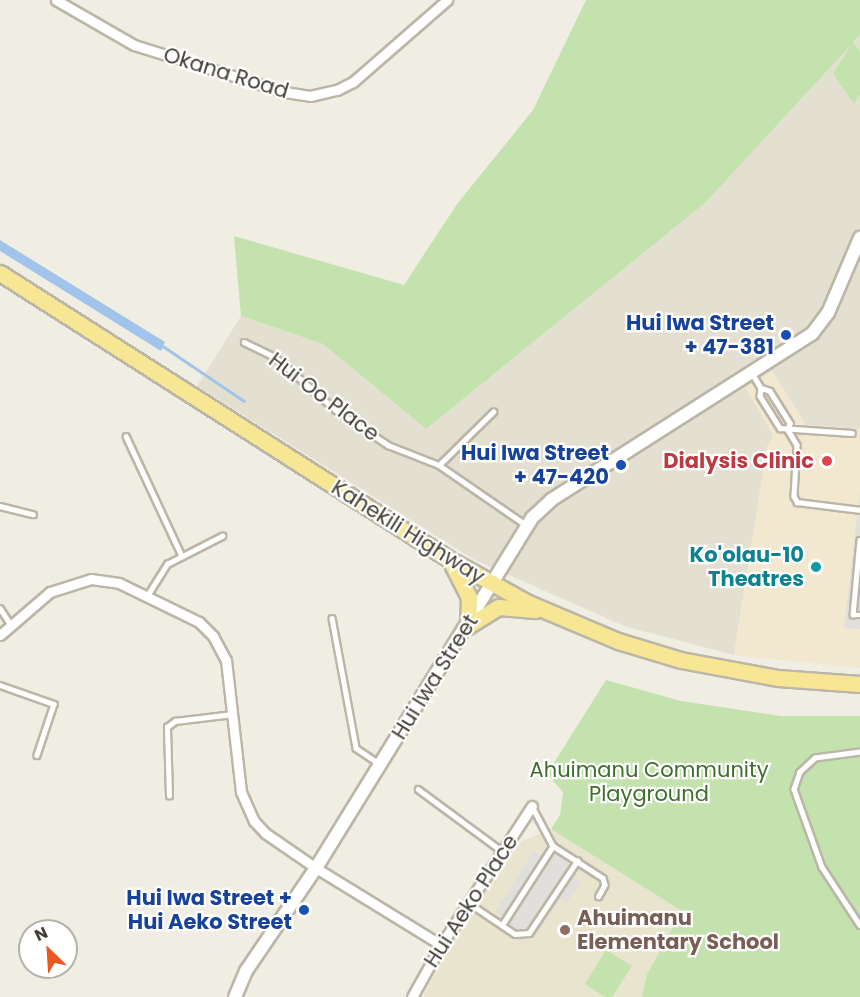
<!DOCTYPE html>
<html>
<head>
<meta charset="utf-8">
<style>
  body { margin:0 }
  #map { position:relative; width:860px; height:997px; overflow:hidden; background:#f0eee3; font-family:Poppins,sans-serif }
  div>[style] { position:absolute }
  .residential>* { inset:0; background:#e4e0d1 }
  .commercial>* { inset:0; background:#f2e7cf }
  .education>* { inset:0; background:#e9e4ce }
  .green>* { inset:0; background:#c4e2ae }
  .round { border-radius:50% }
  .parking>* { inset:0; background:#e1dfdb }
  .water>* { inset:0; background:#a2c4ea }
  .stream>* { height:3px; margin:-1.5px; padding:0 1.5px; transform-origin:1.5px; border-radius:1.5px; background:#a2c4ea }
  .roads { filter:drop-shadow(2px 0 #bbb6a7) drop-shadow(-2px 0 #bbb6a7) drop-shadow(0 2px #bbb6a7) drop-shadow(0 -2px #bbb6a7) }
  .service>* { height:4.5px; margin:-2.25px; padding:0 2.25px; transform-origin:2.25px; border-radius:2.25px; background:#fff }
  .minor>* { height:9px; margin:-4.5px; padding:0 4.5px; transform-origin:4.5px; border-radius:4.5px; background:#fff }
  .tertiary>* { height:12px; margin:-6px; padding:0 6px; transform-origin:6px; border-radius:6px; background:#fff }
  .primary>* { height:15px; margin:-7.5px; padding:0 7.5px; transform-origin:7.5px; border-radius:7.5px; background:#f7e795 }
  .dots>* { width:16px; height:16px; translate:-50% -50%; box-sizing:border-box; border:3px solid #fff; border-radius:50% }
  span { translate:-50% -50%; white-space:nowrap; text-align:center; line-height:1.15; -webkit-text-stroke:4.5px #fff; paint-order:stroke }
  .street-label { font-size:21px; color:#413e34 }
  .transit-label { font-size:21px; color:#164399; font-weight:700 }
  .right { translate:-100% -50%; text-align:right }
  .health-label { font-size:21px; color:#be3a42; font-weight:700 }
  .culture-label { font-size:21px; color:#0d838f; font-weight:700 }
  .park-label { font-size:21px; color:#3d6e2c }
  .education-label { font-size:21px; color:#785e54; font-weight:700 }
  .left { translate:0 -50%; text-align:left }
  .north { position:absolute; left:18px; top:919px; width:60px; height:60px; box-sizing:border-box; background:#fff; border:2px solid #b3b2ae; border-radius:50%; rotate:335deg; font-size:16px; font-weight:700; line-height:24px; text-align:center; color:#413e34 }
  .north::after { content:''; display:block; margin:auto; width:21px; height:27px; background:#eb571f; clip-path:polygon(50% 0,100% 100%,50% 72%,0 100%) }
</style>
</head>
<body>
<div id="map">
  <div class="residential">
    <div style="clip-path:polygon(860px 35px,860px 429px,806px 425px,772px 371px,773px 435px,767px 447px,734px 655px,624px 626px,473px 559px,197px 386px,241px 316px,323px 344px,426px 429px,705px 203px)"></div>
  </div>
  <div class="commercial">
    <div style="clip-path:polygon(772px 371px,806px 425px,860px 429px,860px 668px,734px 655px,767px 447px,773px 435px,745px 387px)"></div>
  </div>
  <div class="education">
    <div style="clip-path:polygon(551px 829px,682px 911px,647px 974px,642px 997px,423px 997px,446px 948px,522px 841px)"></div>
  </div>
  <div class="green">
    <div style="clip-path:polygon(586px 0,860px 0,860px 35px,853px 42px,860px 52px,860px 94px,854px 104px,833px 74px,851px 45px,705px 203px,426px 429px,323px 344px,241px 316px,234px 236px,404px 285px,457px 204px,533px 110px)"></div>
    <div style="clip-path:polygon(606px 680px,681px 701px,781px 716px,860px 716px,860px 997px,642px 997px,647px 974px,682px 911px,551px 829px,560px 815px,563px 792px,547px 774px)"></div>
    <div class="round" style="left:612px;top:936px;width:14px;height:14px"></div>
    <div style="clip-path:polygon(606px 950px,632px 966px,612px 997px,605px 997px,585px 984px)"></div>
  </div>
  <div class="parking">
    <div style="clip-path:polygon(860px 492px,860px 629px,844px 628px)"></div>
    <div style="clip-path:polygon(557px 842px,585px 860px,574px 877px,581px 882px,567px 903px,560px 899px,535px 936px,518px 941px,495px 927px,502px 916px,495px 912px,534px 851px,541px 855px,545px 847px)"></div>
  </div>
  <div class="water">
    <div style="clip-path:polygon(0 240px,165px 342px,161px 351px,0 251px)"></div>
  </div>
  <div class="stream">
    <div style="left:161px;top:345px;width:100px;rotate:34deg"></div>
  </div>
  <div class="roads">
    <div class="service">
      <div style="left:244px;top:342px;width:34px;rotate:26deg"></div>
      <div style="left:275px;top:357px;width:81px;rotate:41deg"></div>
      <div style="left:336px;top:410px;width:63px;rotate:33.9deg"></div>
      <div style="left:388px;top:445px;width:55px;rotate:21.4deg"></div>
      <div style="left:439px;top:465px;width:106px;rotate:34.6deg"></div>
      <div style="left:752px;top:373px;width:17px;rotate:59deg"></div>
      <div style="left:761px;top:388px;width:8px;rotate:97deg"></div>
      <div style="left:760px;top:396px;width:38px;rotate:58deg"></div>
      <div style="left:780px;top:428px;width:72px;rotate:4deg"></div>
      <div style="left:761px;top:388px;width:9px;rotate:18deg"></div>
      <div style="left:770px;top:391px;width:38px;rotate:58deg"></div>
      <div style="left:790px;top:423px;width:7px;rotate:106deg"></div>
      <div style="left:788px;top:430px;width:17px;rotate:59deg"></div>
      <div style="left:797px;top:445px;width:51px;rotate:93.4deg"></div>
      <div style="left:794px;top:496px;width:7px;rotate:63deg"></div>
      <div style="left:797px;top:502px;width:64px;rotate:7.2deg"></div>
      <div style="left:126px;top:436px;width:132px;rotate:65deg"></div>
      <div style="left:439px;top:465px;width:76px;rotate:-44.5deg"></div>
      <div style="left:0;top:506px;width:34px;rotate:14deg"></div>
      <div style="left:860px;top:540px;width:75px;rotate:95.3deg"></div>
      <div style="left:853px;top:615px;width:7px"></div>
      <div style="left:147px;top:596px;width:38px;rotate:-58deg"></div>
      <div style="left:167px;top:564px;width:62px;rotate:-27deg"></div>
      <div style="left:0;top:608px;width:20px;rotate:57deg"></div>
      <div style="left:332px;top:618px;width:132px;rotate:79.5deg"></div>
      <div style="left:356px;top:748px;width:27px;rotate:34deg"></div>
      <div style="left:0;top:685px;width:57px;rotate:19.4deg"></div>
      <div style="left:54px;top:704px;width:54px;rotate:108.4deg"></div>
      <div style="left:860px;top:752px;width:45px;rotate:172.4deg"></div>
      <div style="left:815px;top:758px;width:21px;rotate:137deg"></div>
      <div style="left:800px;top:772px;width:18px;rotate:109deg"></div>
      <div style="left:794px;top:789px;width:83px;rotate:70.3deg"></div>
      <div style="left:822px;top:867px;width:69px;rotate:56.8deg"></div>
      <div style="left:418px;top:789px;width:106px;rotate:36.5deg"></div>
      <div style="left:169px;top:796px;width:69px;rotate:-91.7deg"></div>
      <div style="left:167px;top:727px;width:10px;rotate:-37deg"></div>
      <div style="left:175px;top:721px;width:58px;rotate:-6.9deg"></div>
      <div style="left:532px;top:806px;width:45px;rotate:62.3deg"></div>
      <div style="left:469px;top:903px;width:55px;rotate:34deg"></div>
      <div style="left:515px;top:934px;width:14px;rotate:-4deg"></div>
      <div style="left:529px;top:933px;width:87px;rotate:-56.3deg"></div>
      <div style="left:502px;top:925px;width:94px;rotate:-57.2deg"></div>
      <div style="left:553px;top:846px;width:59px;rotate:32.6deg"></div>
      <div style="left:603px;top:878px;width:7px;rotate:74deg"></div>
      <div style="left:605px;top:885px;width:13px;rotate:119deg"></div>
    </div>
    <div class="minor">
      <div style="left:56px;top:0;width:90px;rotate:30deg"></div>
      <div style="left:134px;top:45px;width:158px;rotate:17.3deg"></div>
      <div style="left:285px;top:92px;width:25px;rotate:9deg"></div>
      <div style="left:310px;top:96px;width:28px;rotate:-13deg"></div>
      <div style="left:337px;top:90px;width:18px;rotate:-27deg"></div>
      <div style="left:353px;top:82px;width:125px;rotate:-41.1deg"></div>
      <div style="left:0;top:635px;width:66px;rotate:-40.7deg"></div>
      <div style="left:50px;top:592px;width:43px;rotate:-17.6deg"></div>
      <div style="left:91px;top:579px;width:28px;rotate:8deg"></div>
      <div style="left:119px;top:583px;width:89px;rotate:26deg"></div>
      <div style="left:199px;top:622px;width:20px;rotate:45deg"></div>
      <div style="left:213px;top:636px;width:27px;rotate:62deg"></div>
      <div style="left:226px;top:660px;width:133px;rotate:83.5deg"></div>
      <div style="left:241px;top:792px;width:32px;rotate:66deg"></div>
      <div style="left:254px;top:821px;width:16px;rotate:47deg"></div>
      <div style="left:265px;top:833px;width:62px;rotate:34.5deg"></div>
      <div style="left:316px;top:868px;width:147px;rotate:31.6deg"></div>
      <div style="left:412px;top:997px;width:60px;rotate:-60.9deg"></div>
      <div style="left:441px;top:945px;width:166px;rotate:-56.8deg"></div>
    </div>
    <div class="tertiary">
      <div style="left:235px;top:997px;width:28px;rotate:-67deg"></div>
      <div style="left:246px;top:971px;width:125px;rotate:-55.8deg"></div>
      <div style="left:316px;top:868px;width:411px;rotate:-58.3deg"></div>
      <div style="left:532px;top:518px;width:26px;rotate:-43deg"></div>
      <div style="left:551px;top:500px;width:309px;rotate:-32.5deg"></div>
      <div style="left:812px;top:334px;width:26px;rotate:-53deg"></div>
      <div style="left:828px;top:313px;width:82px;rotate:-66.9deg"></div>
    </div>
    <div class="primary">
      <div style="left:0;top:273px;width:532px;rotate:32.5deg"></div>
      <div style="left:449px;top:559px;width:90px;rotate:29.1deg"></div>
      <div style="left:528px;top:603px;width:98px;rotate:22.9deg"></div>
      <div style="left:618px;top:641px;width:66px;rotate:16.8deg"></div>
      <div style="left:681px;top:660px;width:99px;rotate:10.5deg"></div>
      <div style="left:778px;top:678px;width:82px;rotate:4.2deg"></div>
      <div style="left:451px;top:562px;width:39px;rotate:63deg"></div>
      <div style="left:469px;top:597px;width:29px;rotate:92deg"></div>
      <div style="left:468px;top:626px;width:36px;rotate:-32deg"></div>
      <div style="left:499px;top:607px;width:36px;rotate:5deg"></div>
    </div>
  </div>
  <div class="dots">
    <div style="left:786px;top:335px;background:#1a4fb4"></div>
    <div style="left:827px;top:461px;background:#e0444e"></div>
    <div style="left:621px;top:465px;background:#1a4fb4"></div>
    <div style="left:816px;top:567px;background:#0f9aa8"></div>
    <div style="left:304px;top:910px;background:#1a4fb4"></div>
    <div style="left:565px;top:930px;background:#8d6e63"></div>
  </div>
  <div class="street-label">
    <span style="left:226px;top:73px;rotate:17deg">Okana Road</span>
    <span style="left:324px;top:397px;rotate:37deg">Hui Oo Place</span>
    <span style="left:408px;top:532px;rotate:32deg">Kahekili Highway</span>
    <span style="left:435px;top:677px;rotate:-58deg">Hui Iwa Street</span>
    <span style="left:471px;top:901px;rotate:-57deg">Hui Aeko Place</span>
  </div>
  <div class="transit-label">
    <span class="right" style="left:774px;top:335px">Hui Iwa Street<br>+ 47-381</span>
    <span class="right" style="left:609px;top:465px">Hui Iwa Street<br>+ 47-420</span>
    <span class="right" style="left:292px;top:910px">Hui Iwa Street +<br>Hui Aeko Street</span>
  </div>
  <div class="health-label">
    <span class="right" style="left:814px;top:461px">Dialysis Clinic</span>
  </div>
  <div class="culture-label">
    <span class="right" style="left:804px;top:567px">Ko'olau-10<br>Theatres</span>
  </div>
  <div class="park-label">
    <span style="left:649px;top:782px">Ahuimanu Community<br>Playground</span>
  </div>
  <div class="education-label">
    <span class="left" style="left:577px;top:930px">Ahuimanu<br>Elementary School</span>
  </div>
  <div class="north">N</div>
</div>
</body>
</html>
